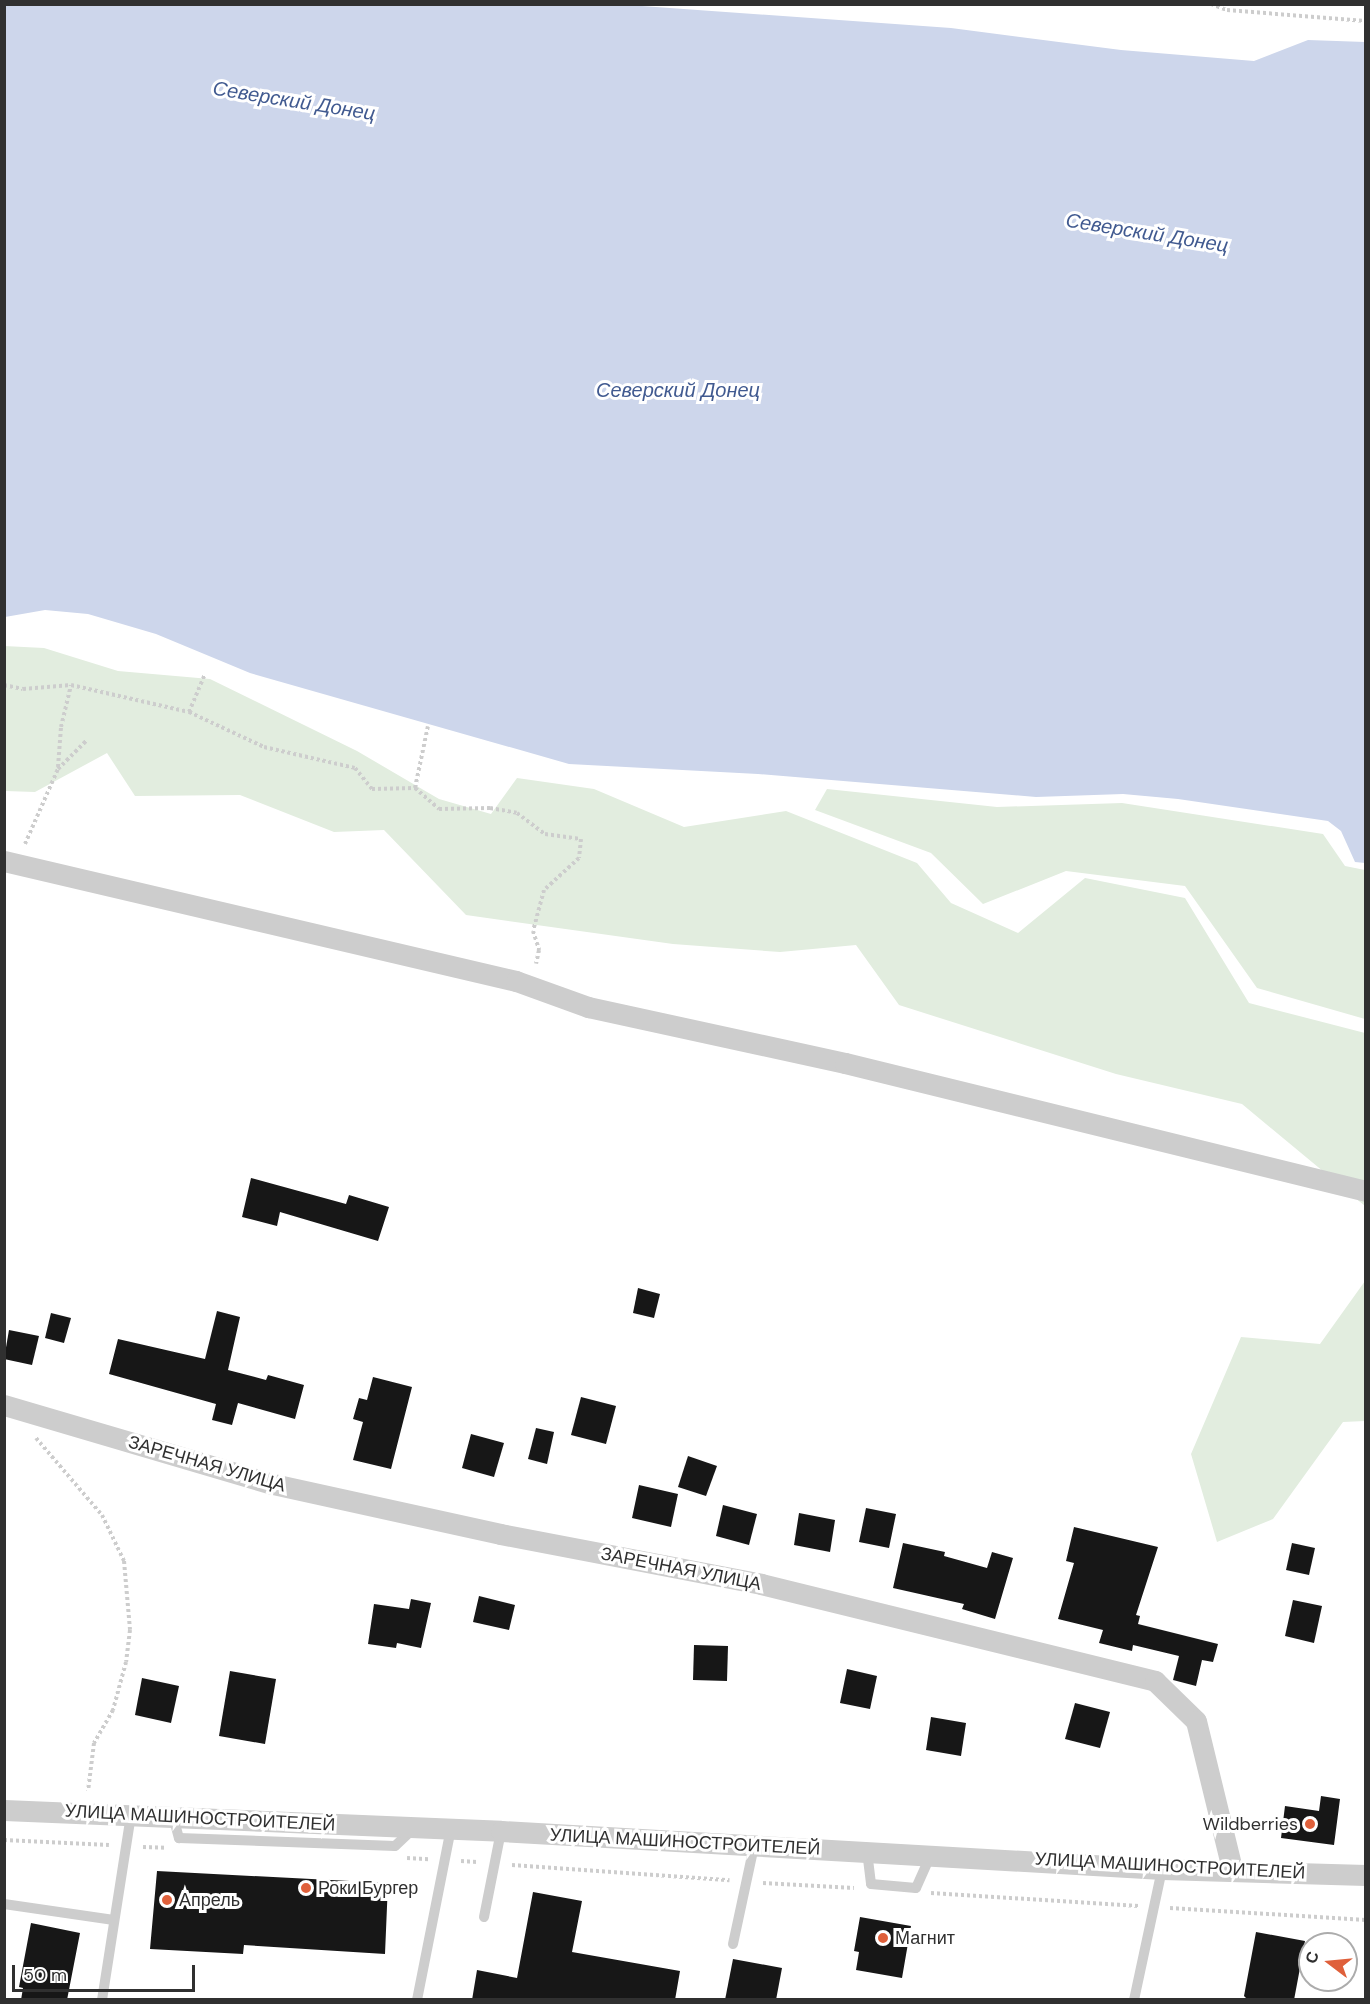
<!DOCTYPE html>
<html>
<head>
<meta charset="utf-8">
<style>
  body { margin:0 }
  #map { position:relative; width:1370px; height:2004px; overflow:hidden; background:#fff; font-family:"DM Sans",sans-serif }
  div>[style] { position:absolute }
  .green>* { inset:0; background:#e2eddf }
  .water>* { inset:0; background:#cdd6eb }
  .building>* { inset:0; background:#171717 }
  .path>* { height:4px; margin-top:-2px; transform-origin:0; background:repeating-linear-gradient(90deg,#cdcdcd 0 3px,transparent 0 6px) }
  .lane>* { height:10px; margin:-5px; padding:0 5px; transform-origin:5px; border-radius:5px; background:#cdcdcd }
  .street>* { height:21px; margin:-10.5px; padding:0 10.5px; transform-origin:10.5px; border-radius:10.5px; background:#cdcdcd }
  .dots>* { width:16px; height:16px; translate:-50% -50%; box-sizing:border-box; border:3px solid #fff; border-radius:50% }
  span { translate:-50% -50%; white-space:nowrap; text-align:center; line-height:1.15; -webkit-text-stroke:6px #fff; paint-order:stroke }
  .street-label { font-size:18px; color:#303030 }
  .poi-label { font-size:18px; color:#303030 }
  .right { translate:-100% -50%; text-align:right }
  .left { translate:0 -50%; text-align:left }
  .water-label { font-size:20px; color:#415a90; font-style:italic }
  .frame { position:absolute; inset:0; border:6px solid #303030; pointer-events:none }
  .north { position:absolute; left:1298px; top:1932px; width:60px; height:60px; box-sizing:border-box; background:#fff; border:2px solid #acacac; border-radius:50%; rotate:286deg; font-size:16px; font-weight:700; line-height:24px; text-align:center; color:#303030 }
  .north::after { content:''; display:block; margin:auto; width:21px; height:27px; background:#df603b; clip-path:polygon(50% 0,100% 100%,50% 72%,0 100%) }
  .scale { position:absolute; left:12px; top:1965px; width:183px; height:27px; box-sizing:border-box; border:3px solid #303030; border-top:0; padding-left:8px; font-size:18px; line-height:21px; white-space:nowrap; color:#303030; -webkit-text-stroke:4px #fff; paint-order:stroke }
</style>
</head>
<body>
<div id="map">
  <div class="green">
    <div style="clip-path:polygon(4px 646px,44px 648px,118px 671px,210px 679px,357px 751px,439px 799px,491px 814px,517px 778px,594px 789px,684px 827px,786px 811px,917px 863px,951px 903px,1018px 933px,1085px 878px,1185px 898px,1249px 1003px,1365px 1033px,1365px 1206px,1242px 1104px,1116px 1074px,899px 1005px,856px 945px,780px 952px,673px 944px,466px 915px,384px 830px,334px 832px,240px 795px,135px 796px,107px 753px,35px 792px,5px 791px)"></div>
    <div style="clip-path:polygon(827px 789px,997px 807px,1122px 803px,1323px 834px,1345px 866px,1365px 870px,1365px 1019px,1257px 988px,1185px 886px,1066px 871px,983px 904px,931px 853px,815px 810px)"></div>
    <div style="clip-path:polygon(1365px 1281px,1365px 1421px,1343px 1422px,1273px 1519px,1217px 1542px,1191px 1454px,1241px 1337px,1320px 1344px)"></div>
  </div>
  <div class="water">
    <div style="clip-path:polygon(5px 4px,628px 5px,951px 28px,1121px 50px,1254px 61px,1308px 40px,1365px 42px,1365px 863px,1355px 862px,1341px 831px,1328px 821px,1178px 799px,1123px 794px,1036px 797px,758px 774px,569px 764px,250px 673px,156px 634px,88px 614px,45px 610px,5px 617px)"></div>
  </div>
  <div class="building">
    <div style="clip-path:polygon(251px 1178px,346px 1204px,349px 1195px,389px 1207px,378px 1241px,280px 1212px,277px 1226px,242px 1217px)"></div>
    <div style="clip-path:polygon(638px 1288px,660px 1294px,654px 1318px,633px 1313px)"></div>
    <div style="clip-path:polygon(217px 1311px,240px 1317px,228px 1370px,266px 1380px,268px 1375px,304px 1385px,295px 1419px,238px 1403px,232px 1425px,212px 1420px,216px 1404px,109px 1374px,118px 1339px,205px 1359px)"></div>
    <div style="clip-path:polygon(51px 1313px,71px 1318px,64px 1343px,45px 1338px)"></div>
    <div style="clip-path:polygon(9px 1330px,39px 1336px,32px 1365px,4px 1359px)"></div>
    <div style="clip-path:polygon(373px 1377px,412px 1387px,391px 1469px,353px 1460px,363px 1422px,353px 1419px,359px 1398px,367px 1400px)"></div>
    <div style="clip-path:polygon(581px 1397px,616px 1406px,606px 1444px,571px 1435px)"></div>
    <div style="clip-path:polygon(536px 1428px,554px 1432px,547px 1464px,528px 1459px)"></div>
    <div style="clip-path:polygon(471px 1434px,504px 1443px,494px 1477px,462px 1468px)"></div>
    <div style="clip-path:polygon(688px 1456px,717px 1466px,706px 1496px,678px 1487px)"></div>
    <div style="clip-path:polygon(639px 1485px,678px 1494px,671px 1527px,632px 1518px)"></div>
    <div style="clip-path:polygon(723px 1505px,757px 1514px,749px 1545px,716px 1536px)"></div>
    <div style="clip-path:polygon(866px 1508px,896px 1514px,889px 1548px,859px 1542px)"></div>
    <div style="clip-path:polygon(799px 1513px,835px 1520px,830px 1552px,794px 1545px)"></div>
    <div style="clip-path:polygon(1074px 1527px,1158px 1547px,1136px 1615px,1140px 1616px,1138px 1624px,1218px 1644px,1213px 1662px,1202px 1660px,1196px 1686px,1173px 1680px,1179px 1656px,1133px 1645px,1132px 1651px,1099px 1643px,1103px 1630px,1058px 1619px,1074px 1563px,1066px 1561px)"></div>
    <div style="clip-path:polygon(903px 1543px,945px 1552px,944px 1556px,987px 1568px,992px 1552px,1013px 1558px,995px 1619px,962px 1609px,964px 1604px,893px 1588px)"></div>
    <div style="clip-path:polygon(1292px 1543px,1315px 1548px,1309px 1575px,1286px 1570px)"></div>
    <div style="clip-path:polygon(479px 1596px,515px 1605px,509px 1630px,473px 1622px)"></div>
    <div style="clip-path:polygon(411px 1599px,431px 1603px,421px 1648px,397px 1643px,396px 1648px,368px 1644px,374px 1604px,409px 1609px)"></div>
    <div style="clip-path:polygon(1293px 1600px,1322px 1606px,1314px 1643px,1285px 1636px)"></div>
    <div style="clip-path:polygon(694px 1645px,728px 1646px,727px 1681px,693px 1680px)"></div>
    <div style="clip-path:polygon(847px 1669px,877px 1676px,870px 1709px,840px 1703px)"></div>
    <div style="clip-path:polygon(230px 1671px,276px 1679px,265px 1744px,219px 1736px)"></div>
    <div style="clip-path:polygon(142px 1678px,179px 1686px,171px 1723px,135px 1715px)"></div>
    <div style="clip-path:polygon(1075px 1703px,1110px 1712px,1100px 1748px,1065px 1739px)"></div>
    <div style="clip-path:polygon(931px 1717px,966px 1723px,961px 1756px,926px 1750px)"></div>
    <div style="clip-path:polygon(1321px 1796px,1340px 1799px,1334px 1845px,1281px 1838px,1285px 1806px,1319px 1811px)"></div>
    <div style="clip-path:polygon(157px 1871px,388px 1883px,385px 1954px,244px 1945px,243px 1954px,150px 1949px)"></div>
    <div style="clip-path:polygon(533px 1892px,582px 1901px,572px 1952px,680px 1971px,675px 2000px,472px 2000px,477px 1970px,517px 1978px)"></div>
    <div style="clip-path:polygon(860px 1917px,911px 1926px,902px 1978px,856px 1970px,859px 1952px,854px 1951px)"></div>
    <div style="clip-path:polygon(31px 1923px,80px 1933px,67px 2000px,21px 2000px,23px 1988px,19px 1987px)"></div>
    <div style="clip-path:polygon(1256px 1932px,1305px 1941px,1294px 2000px,1248px 2000px,1244px 1996px)"></div>
    <div style="clip-path:polygon(733px 1959px,782px 1968px,776px 2000px,725px 2000px)"></div>
  </div>
  <div class="path">
    <div style="left:1211px;top:4px;width:17px;rotate:21deg"></div>
    <div style="left:1227px;top:10px;width:139px;rotate:4.5deg"></div>
    <div style="left:4px;top:685px;width:19px;rotate:12deg"></div>
    <div style="left:23px;top:689px;width:48px;rotate:-4.8deg"></div>
    <div style="left:71px;top:685px;width:121px;rotate:12.9deg"></div>
    <div style="left:189px;top:712px;width:83px;rotate:25deg"></div>
    <div style="left:264px;top:747px;width:93px;rotate:13deg"></div>
    <div style="left:355px;top:768px;width:27px;rotate:51deg"></div>
    <div style="left:372px;top:789px;width:43px;rotate:-1.3deg"></div>
    <div style="left:415px;top:788px;width:32px;rotate:41deg"></div>
    <div style="left:439px;top:809px;width:51px;rotate:-1.1deg"></div>
    <div style="left:490px;top:808px;width:27px;rotate:10deg"></div>
    <div style="left:517px;top:813px;width:35px;rotate:37deg"></div>
    <div style="left:545px;top:834px;width:36px;rotate:8deg"></div>
    <div style="left:581px;top:839px;width:19px;rotate:96deg"></div>
    <div style="left:579px;top:858px;width:47px;rotate:137.6deg"></div>
    <div style="left:544px;top:890px;width:42px;rotate:105deg"></div>
    <div style="left:533px;top:931px;width:20px;rotate:72deg"></div>
    <div style="left:539px;top:950px;width:14px;rotate:102deg"></div>
    <div style="left:189px;top:712px;width:41px;rotate:-67.2deg"></div>
    <div style="left:58px;top:767px;width:40px;rotate:-85.7deg"></div>
    <div style="left:61px;top:727px;width:43px;rotate:-76.6deg"></div>
    <div style="left:415px;top:788px;width:63px;rotate:-78.2deg"></div>
    <div style="left:25px;top:844px;width:82px;rotate:-66.3deg"></div>
    <div style="left:58px;top:769px;width:40px;rotate:-45deg"></div>
    <div style="left:36px;top:1438px;width:101px;rotate:49.4deg"></div>
    <div style="left:102px;top:1515px;width:51px;rotate:64.4deg"></div>
    <div style="left:124px;top:1561px;width:69px;rotate:85deg"></div>
    <div style="left:130px;top:1630px;width:32px;rotate:97deg"></div>
    <div style="left:126px;top:1662px;width:50px;rotate:105.2deg"></div>
    <div style="left:113px;top:1710px;width:38px;rotate:120deg"></div>
    <div style="left:94px;top:1743px;width:48px;rotate:97.1deg"></div>
    <div style="left:4px;top:1840px;width:105px;rotate:2.7deg"></div>
    <div style="left:143px;top:1847px;width:23px;rotate:2deg"></div>
    <div style="left:407px;top:1858px;width:22px;rotate:3deg"></div>
    <div style="left:461px;top:1861px;width:16px;rotate:4deg"></div>
    <div style="left:512px;top:1865px;width:218px;rotate:4deg"></div>
    <div style="left:763px;top:1883px;width:91px;rotate:3.1deg"></div>
    <div style="left:931px;top:1893px;width:208px;rotate:3.6deg"></div>
    <div style="left:1170px;top:1908px;width:196px;rotate:3.5deg"></div>
  </div>
  <div class="lane">
    <div style="left:173px;top:1816px;width:23px;rotate:75deg"></div>
    <div style="left:179px;top:1838px;width:216px;rotate:2.1deg"></div>
    <div style="left:395px;top:1846px;width:25px;rotate:-43deg"></div>
    <div style="left:867px;top:1851px;width:33px;rotate:83deg"></div>
    <div style="left:871px;top:1884px;width:45px;rotate:5.1deg"></div>
    <div style="left:916px;top:1888px;width:37px;rotate:-66deg"></div>
    <div style="left:4px;top:1904px;width:111px;rotate:8.3deg"></div>
    <div style="left:484px;top:1917px;width:88px;rotate:-78.8deg"></div>
    <div style="left:733px;top:1944px;width:100px;rotate:-77.9deg"></div>
    <div style="left:102px;top:2000px;width:188px;rotate:-81.1deg"></div>
    <div style="left:417px;top:2000px;width:174px;rotate:-78.8deg"></div>
    <div style="left:1134px;top:2000px;width:134px;rotate:-77.9deg"></div>
  </div>
  <div class="street">
    <div style="left:4px;top:861px;width:526px;rotate:13.19deg"></div>
    <div style="left:516px;top:981px;width:77px;rotate:19.9deg"></div>
    <div style="left:588px;top:1007px;width:263px;rotate:12.3deg"></div>
    <div style="left:845px;top:1063px;width:536px;rotate:13.8deg"></div>
    <div style="left:4px;top:1405px;width:280px;rotate:16.4deg"></div>
    <div style="left:273px;top:1484px;width:232px;rotate:12.4deg"></div>
    <div style="left:500px;top:1534px;width:266px;rotate:10.8deg"></div>
    <div style="left:761px;top:1584px;width:406px;rotate:13.8deg"></div>
    <div style="left:1155px;top:1681px;width:57px;rotate:44.3deg"></div>
    <div style="left:1196px;top:1721px;width:152px;rotate:76.3deg"></div>
    <div style="left:4px;top:1810px;width:497px;rotate:2.4deg"></div>
    <div style="left:501px;top:1831px;width:662px;rotate:3.29deg"></div>
    <div style="left:1162px;top:1869px;width:204px;rotate:1.7deg"></div>
  </div>
  <div class="dots">
    <div style="left:1310px;top:1824px;background:#df603b"></div>
    <div style="left:306px;top:1888px;background:#df603b"></div>
    <div style="left:167px;top:1900px;background:#df603b"></div>
    <div style="left:883px;top:1938px;background:#df603b"></div>
  </div>
  <div class="street-label">
    <span style="left:207px;top:1464px;rotate:16deg">ЗАРЕЧНАЯ УЛИЦА</span>
    <span style="left:681px;top:1569px;rotate:11deg">ЗАРЕЧНАЯ УЛИЦА</span>
    <span style="left:200px;top:1818px;rotate:3deg">УЛИЦА МАШИНОСТРОИТЕЛЕЙ</span>
    <span style="left:685px;top:1842px;rotate:3deg">УЛИЦА МАШИНОСТРОИТЕЛЕЙ</span>
    <span style="left:1170px;top:1866px;rotate:3deg">УЛИЦА МАШИНОСТРОИТЕЛЕЙ</span>
  </div>
  <div class="poi-label">
    <span class="right" style="left:1298px;top:1824px">Wildberries</span>
    <span class="left" style="left:318px;top:1888px">Роки Бургер</span>
    <span class="left" style="left:179px;top:1900px">Апрель</span>
    <span class="left" style="left:895px;top:1938px">Магнит</span>
  </div>
  <div class="water-label">
    <span style="left:294px;top:101px;rotate:9deg">Северский Донец</span>
    <span style="left:1147px;top:233px;rotate:9deg">Северский Донец</span>
    <span style="left:678px;top:390px">Северский Донец</span>
  </div>
  <div class="frame"></div>
  <div class="north">С</div>
  <div class="scale">50 m</div>
</div>
</body>
</html>
